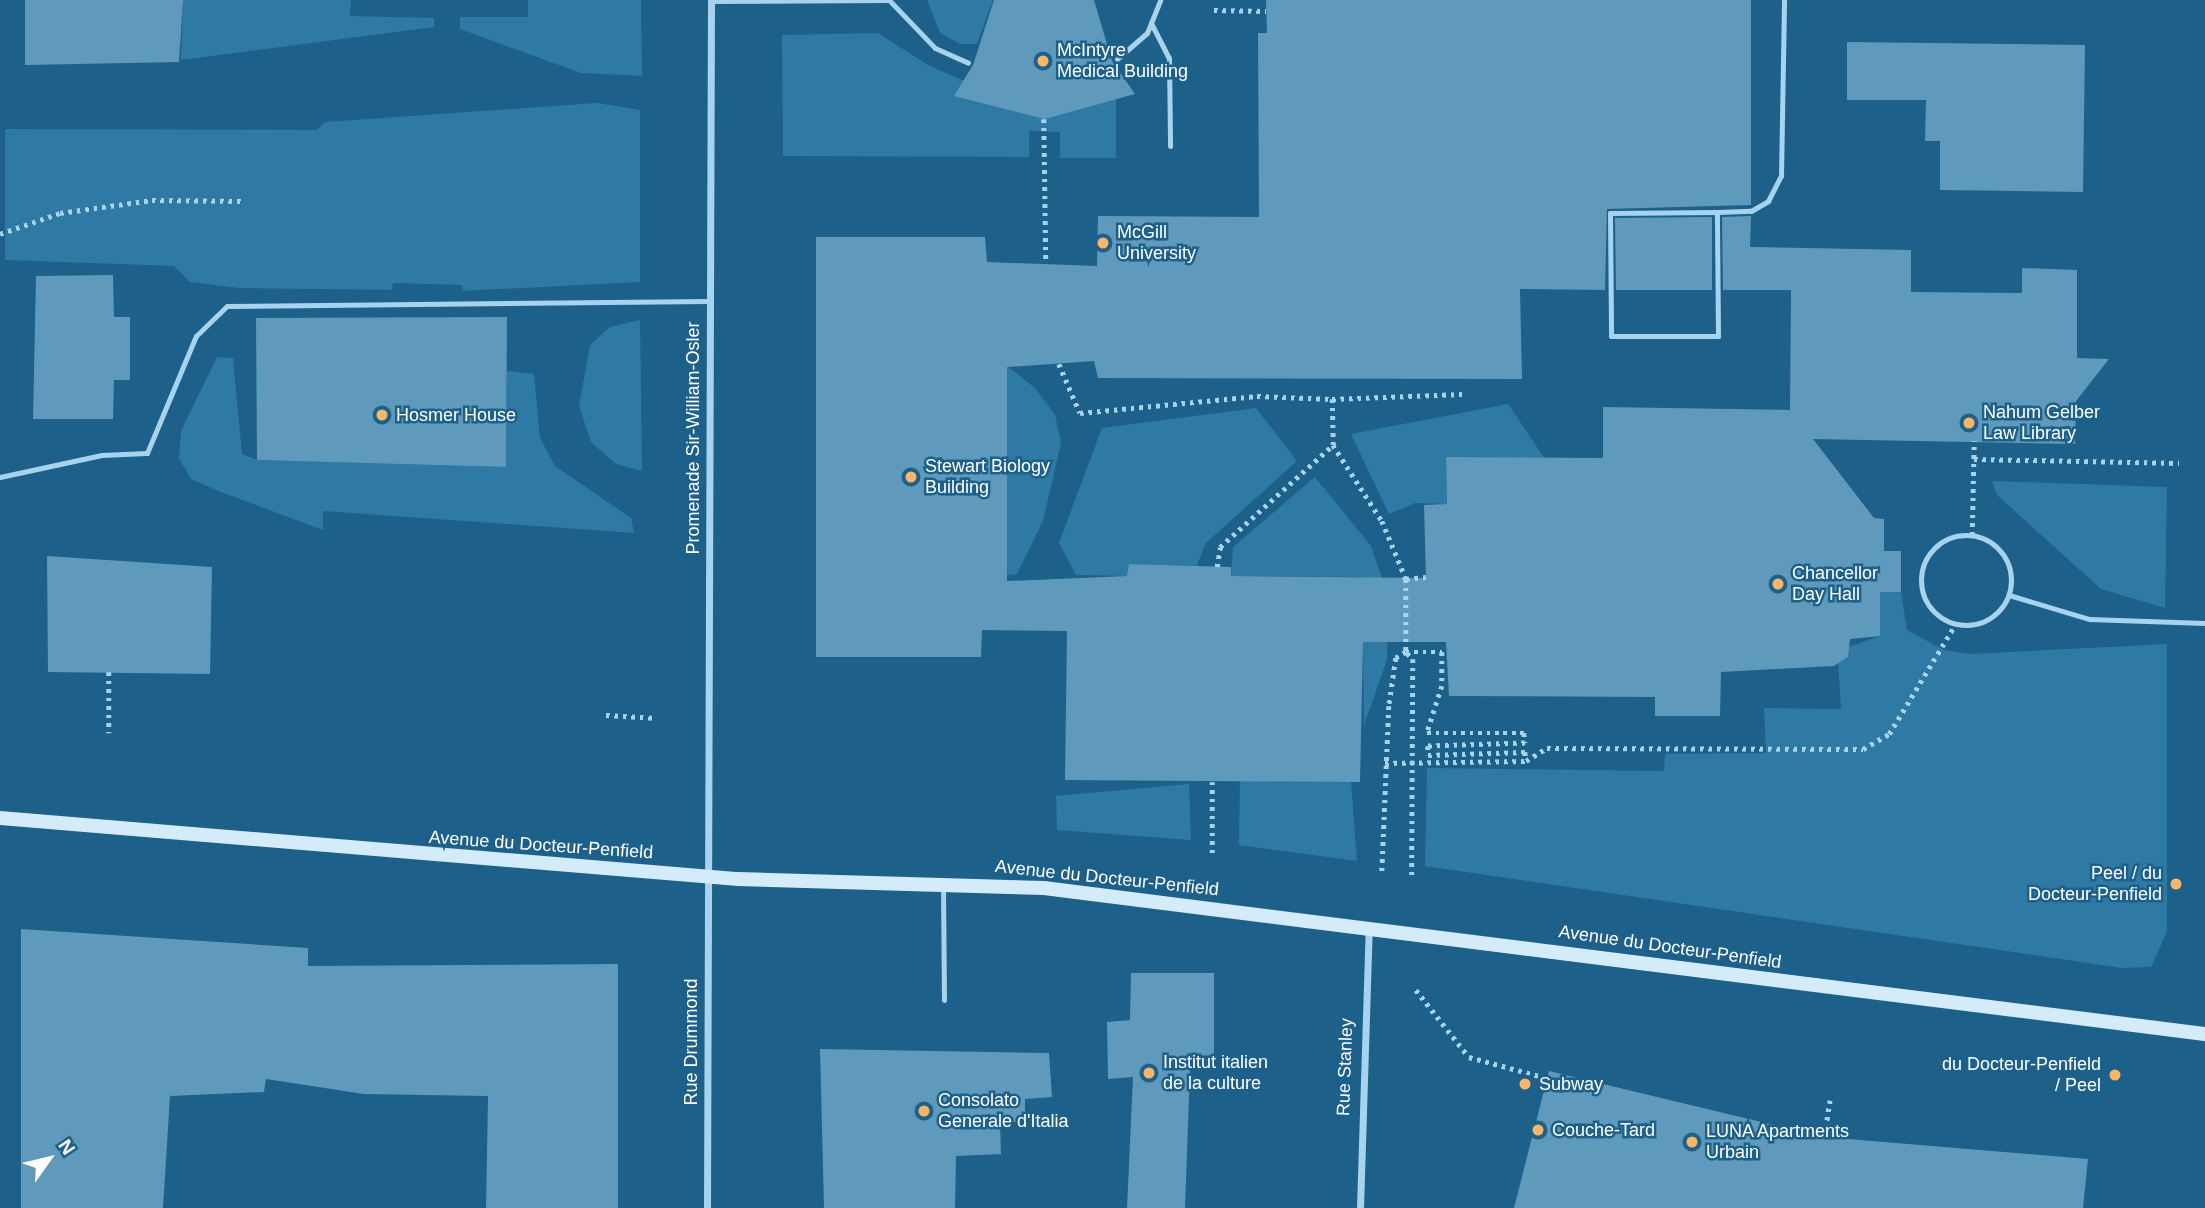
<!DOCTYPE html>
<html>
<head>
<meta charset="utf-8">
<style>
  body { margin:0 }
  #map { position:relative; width:2205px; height:1208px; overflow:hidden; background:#1d608a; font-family:Helvetica,sans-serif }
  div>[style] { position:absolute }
  .green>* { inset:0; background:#2e7aa5 }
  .building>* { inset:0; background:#5f9abc }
  .path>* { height:4.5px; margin-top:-2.25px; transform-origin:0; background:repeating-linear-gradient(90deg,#a8d3ec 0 3.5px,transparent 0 8.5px) }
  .service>* { height:5px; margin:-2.5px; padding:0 2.5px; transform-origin:2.5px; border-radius:2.5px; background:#a8d3ec }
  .service>.ring { margin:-2.5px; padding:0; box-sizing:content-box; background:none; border:5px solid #a8d3ec; border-radius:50% }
  .minor>* { height:7px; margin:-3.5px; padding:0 3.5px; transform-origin:3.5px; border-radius:3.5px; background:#a8d3ec }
  .secondary>* { height:14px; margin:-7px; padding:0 7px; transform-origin:7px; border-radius:7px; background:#d4ebf9 }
  .dots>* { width:19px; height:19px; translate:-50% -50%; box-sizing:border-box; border:4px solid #1d608a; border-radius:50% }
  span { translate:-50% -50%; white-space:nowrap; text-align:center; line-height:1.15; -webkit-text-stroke:5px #1d608a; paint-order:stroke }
  .poi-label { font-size:18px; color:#fff }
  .left { translate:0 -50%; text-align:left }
  .right { translate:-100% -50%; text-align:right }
  .street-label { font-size:18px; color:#fff }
  .north { position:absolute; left:14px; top:1124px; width:70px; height:70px; -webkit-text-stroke:5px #1d608a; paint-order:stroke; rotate:56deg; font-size:19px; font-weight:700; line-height:28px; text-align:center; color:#fff }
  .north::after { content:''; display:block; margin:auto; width:24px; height:32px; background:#fff; clip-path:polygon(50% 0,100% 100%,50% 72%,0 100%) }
</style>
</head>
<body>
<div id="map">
  <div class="green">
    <div style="clip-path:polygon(183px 0,351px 0,350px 16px,434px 18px,434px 27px,181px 60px)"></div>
    <div style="clip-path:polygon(528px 0,641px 0,642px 76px,581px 73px,460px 29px,460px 17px,528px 17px)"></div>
    <div style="clip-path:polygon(927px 0,993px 0,977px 44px,960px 44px,940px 33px)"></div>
    <div style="clip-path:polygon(878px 33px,928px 65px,1010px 101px,1116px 97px,1116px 158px,1060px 158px,1060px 132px,1029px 131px,1029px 157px,783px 156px,782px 35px)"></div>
    <div style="clip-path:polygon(597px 103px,640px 110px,640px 282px,463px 291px,462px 285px,393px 283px,392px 290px,239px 288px,190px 282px,174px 266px,5px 260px,5px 129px,317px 130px,325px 122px)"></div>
    <div style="clip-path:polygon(640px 320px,642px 471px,616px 464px,591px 442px,579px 406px,590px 345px,610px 327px)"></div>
    <div style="clip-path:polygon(217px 357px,233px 358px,242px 454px,257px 460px,506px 467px,507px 371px,534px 374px,540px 438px,555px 466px,631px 518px,634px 533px,323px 511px,323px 530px,221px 492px,191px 479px,179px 458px,181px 431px)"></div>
    <div style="clip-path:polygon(1007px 366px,1035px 388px,1055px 415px,1061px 443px,1043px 521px,1017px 574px,1007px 575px)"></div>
    <div style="clip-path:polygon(1508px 404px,1545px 459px,1446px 457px,1447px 504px,1415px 503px,1389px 514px,1351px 434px)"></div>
    <div style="clip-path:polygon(1256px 408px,1297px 461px,1205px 544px,1197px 566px,1130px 564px,1127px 576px,1076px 575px,1059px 543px,1102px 428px)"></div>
    <div style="clip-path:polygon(1315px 477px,1371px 546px,1388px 596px,1387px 660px,1364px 725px,1362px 577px,1231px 576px,1233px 547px)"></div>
    <div style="clip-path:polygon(1992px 481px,2167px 487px,2165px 608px,2101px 589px,1997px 495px)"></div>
    <div style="clip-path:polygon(1880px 592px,1901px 592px,1907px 630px,1944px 650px,1970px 654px,2167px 644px,2167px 932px,2151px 967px,2122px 968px,1425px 866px,1427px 768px,1664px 771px,1665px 754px,1766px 753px,1764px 708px,1841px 709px,1838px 660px,1848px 657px,1849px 647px,1880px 636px)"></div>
    <div style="clip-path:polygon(1240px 781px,1351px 782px,1357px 861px,1239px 845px)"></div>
    <div style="clip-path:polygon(1189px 784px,1191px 840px,1057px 830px,1056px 796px)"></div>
  </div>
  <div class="building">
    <div style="clip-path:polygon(25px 0,183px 0,179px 62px,25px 65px)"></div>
    <div style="clip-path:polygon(994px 0,1094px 0,1112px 61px,1135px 94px,1045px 119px,954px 96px,973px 65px)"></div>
    <div style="clip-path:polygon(1266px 0,1751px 0,1751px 205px,1607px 209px,1605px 290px,1520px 289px,1522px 379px,1098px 378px,1094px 361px,1007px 367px,1007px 581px,1127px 576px,1129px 564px,1231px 567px,1231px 576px,1426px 578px,1424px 505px,1447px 504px,1446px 457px,1603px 458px,1603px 407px,1790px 410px,1791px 290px,1723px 290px,1722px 217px,1751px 216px,1750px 247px,1911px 250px,1911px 292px,2022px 293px,2022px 268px,2077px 270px,2077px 358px,2109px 359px,2076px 401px,2075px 444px,1813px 439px,1874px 518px,1884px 519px,1884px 551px,1901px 551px,1901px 592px,1880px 592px,1880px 636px,1850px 639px,1848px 657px,1834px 666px,1721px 672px,1720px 716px,1655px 716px,1655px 697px,1449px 696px,1446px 642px,1363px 642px,1360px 782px,1065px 780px,1067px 631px,982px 630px,981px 657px,816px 657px,816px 237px,985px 237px,987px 262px,1097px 266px,1098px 216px,1259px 217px,1258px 33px,1267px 33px)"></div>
    <div style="clip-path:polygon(1847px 42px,2085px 45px,2083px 192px,1940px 190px,1940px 141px,1925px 141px,1926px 100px,1847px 100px)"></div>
    <div style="clip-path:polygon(1712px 217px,1712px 290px,1616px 290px,1615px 218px)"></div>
    <div style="clip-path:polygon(113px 275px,114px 317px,130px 317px,130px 380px,114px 380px,113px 419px,33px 419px,36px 276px)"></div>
    <div style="clip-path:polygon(507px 317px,506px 467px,257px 460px,256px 318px)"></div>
    <div style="clip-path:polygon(47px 556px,212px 567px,210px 674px,48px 672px)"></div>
    <div style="clip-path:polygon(21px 929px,308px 948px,308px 966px,618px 964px,618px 1208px,486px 1208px,488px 1096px,364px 1094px,266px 1079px,264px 1092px,170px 1096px,163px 1208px,21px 1208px)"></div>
    <div style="clip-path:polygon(1131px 973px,1214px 973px,1214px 1067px,1190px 1068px,1185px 1208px,1127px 1208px,1133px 1077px,1108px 1079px,1107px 1022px,1130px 1020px)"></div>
    <div style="clip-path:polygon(820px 1049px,1049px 1053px,1052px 1097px,1025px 1099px,1025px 1122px,1000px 1122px,1001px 1154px,956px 1156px,955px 1208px,824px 1208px)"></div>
    <div style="clip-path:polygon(1549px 1071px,1824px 1137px,2088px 1159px,2083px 1208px,1514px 1208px)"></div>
  </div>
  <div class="path">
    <div style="left:1214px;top:10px;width:52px;rotate:1.1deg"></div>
    <div style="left:1044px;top:119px;width:144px;rotate:89.2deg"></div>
    <div style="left:0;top:234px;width:64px;rotate:-19.3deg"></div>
    <div style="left:60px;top:213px;width:93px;rotate:-8deg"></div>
    <div style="left:152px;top:200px;width:92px;rotate:0.6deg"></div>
    <div style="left:1059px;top:364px;width:53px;rotate:66.8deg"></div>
    <div style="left:1080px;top:413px;width:178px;rotate:-5.5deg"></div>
    <div style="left:1257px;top:396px;width:75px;rotate:2.3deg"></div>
    <div style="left:1333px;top:445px;width:46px;rotate:-91.2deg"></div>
    <div style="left:1332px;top:399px;width:130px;rotate:-2.2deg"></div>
    <div style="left:1974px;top:459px;width:205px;rotate:1.1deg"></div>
    <div style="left:1972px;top:535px;width:94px;rotate:-88.8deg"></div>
    <div style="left:1217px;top:567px;width:20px;rotate:-81deg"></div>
    <div style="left:1220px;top:547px;width:152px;rotate:-42.1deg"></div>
    <div style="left:1333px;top:445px;width:90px;rotate:57.2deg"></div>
    <div style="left:1382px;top:521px;width:63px;rotate:67.5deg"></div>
    <div style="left:1406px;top:579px;width:73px;rotate:90deg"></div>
    <div style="left:1406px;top:652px;width:12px;rotate:149deg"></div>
    <div style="left:1396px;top:658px;width:49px;rotate:98.3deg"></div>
    <div style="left:1389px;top:706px;width:167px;rotate:92.4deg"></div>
    <div style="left:1406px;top:579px;width:20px;rotate:-6deg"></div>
    <div style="left:1406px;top:652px;width:36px"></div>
    <div style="left:1442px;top:652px;width:34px;rotate:90deg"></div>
    <div style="left:1442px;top:686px;width:49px;rotate:107.7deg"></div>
    <div style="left:1427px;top:733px;width:97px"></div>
    <div style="left:1524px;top:733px;width:10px;rotate:84deg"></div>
    <div style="left:1525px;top:743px;width:97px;rotate:178.2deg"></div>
    <div style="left:1428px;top:746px;width:9px;rotate:90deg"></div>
    <div style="left:1428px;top:755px;width:97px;rotate:-1.8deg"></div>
    <div style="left:1525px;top:752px;width:9px;rotate:84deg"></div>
    <div style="left:1407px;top:653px;width:8px;rotate:45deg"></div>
    <div style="left:1413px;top:659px;width:219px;rotate:90.3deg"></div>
    <div style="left:109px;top:672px;width:61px;rotate:90deg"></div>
    <div style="left:606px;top:715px;width:51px;rotate:3.4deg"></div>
    <div style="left:1385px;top:763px;width:141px;rotate:-0.8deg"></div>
    <div style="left:1526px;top:761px;width:25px;rotate:-32deg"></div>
    <div style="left:1547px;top:748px;width:316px;rotate:0.2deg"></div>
    <div style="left:1863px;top:749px;width:30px;rotate:-30deg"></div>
    <div style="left:1889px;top:734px;width:127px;rotate:-58.8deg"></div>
    <div style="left:1212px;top:853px;width:71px;rotate:-90deg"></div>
    <div style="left:1416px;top:990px;width:85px;rotate:51.7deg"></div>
    <div style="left:1469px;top:1057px;width:81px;rotate:15.1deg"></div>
    <div style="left:1824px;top:1137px;width:37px;rotate:-81deg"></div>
  </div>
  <div class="service">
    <div style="left:889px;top:0;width:66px;rotate:46.2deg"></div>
    <div style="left:935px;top:48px;width:36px;rotate:24deg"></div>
    <div style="left:711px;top:1px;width:178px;rotate:-0.3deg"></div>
    <div style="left:1151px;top:23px;width:39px;rotate:63deg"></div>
    <div style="left:1169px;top:58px;width:88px;rotate:89.3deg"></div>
    <div style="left:1117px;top:59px;width:40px;rotate:-41deg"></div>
    <div style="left:1147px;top:33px;width:35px;rotate:-68deg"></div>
    <div style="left:1717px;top:212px;width:107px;rotate:179.5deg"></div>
    <div style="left:1610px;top:213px;width:123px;rotate:89.5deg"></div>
    <div style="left:1611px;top:336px;width:107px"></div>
    <div style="left:1718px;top:336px;width:124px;rotate:-90.5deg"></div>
    <div style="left:1717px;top:212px;width:34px;rotate:-2deg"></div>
    <div style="left:1751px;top:211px;width:20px;rotate:-30deg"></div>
    <div style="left:1768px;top:201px;width:28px;rotate:-63deg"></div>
    <div style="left:1781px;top:176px;width:176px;rotate:-89deg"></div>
    <div style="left:0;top:477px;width:104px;rotate:-12.2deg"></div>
    <div style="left:102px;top:455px;width:45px;rotate:-2.5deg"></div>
    <div style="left:147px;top:453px;width:127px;rotate:-67.3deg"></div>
    <div style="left:196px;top:336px;width:43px;rotate:-44.1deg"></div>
    <div style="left:227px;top:306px;width:482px;rotate:-0.6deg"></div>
    <div class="ring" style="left:1921px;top:535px;width:85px;height:85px"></div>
    <div style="left:2009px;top:595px;width:84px;rotate:16.7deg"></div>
    <div style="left:2089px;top:619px;width:116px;rotate:2deg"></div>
    <div style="left:943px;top:887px;width:113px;rotate:89.5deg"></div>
  </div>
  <div class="minor">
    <div style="left:707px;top:1208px;width:1208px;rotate:-89.81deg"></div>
    <div style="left:1360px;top:1208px;width:280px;rotate:-88.2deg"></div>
  </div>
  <div class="secondary">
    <div style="left:0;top:818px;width:741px;rotate:4.73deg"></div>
    <div style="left:738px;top:879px;width:306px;rotate:1.7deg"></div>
    <div style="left:1044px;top:888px;width:1170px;rotate:7.17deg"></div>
  </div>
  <div class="dots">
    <div style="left:1043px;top:61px;background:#fbb567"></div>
    <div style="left:1103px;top:243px;background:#fbb567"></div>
    <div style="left:382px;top:415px;background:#fbb567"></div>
    <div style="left:1969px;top:423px;background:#fbb567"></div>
    <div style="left:911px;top:477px;background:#fbb567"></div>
    <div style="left:1778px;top:584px;background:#fbb567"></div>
    <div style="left:2176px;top:884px;background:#fbb567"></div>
    <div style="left:1149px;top:1073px;background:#fbb567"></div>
    <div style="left:2115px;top:1075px;background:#fbb567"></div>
    <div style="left:1525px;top:1084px;background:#fbb567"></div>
    <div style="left:924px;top:1111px;background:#fbb567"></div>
    <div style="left:1538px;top:1130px;background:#fbb567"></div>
    <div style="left:1692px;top:1142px;background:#fbb567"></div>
  </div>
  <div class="poi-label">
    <span class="left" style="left:1057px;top:61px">McIntyre<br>Medical Building</span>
    <span class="left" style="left:1117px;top:243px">McGill<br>University</span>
    <span class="left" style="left:1983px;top:423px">Nahum Gelber<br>Law Library</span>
    <span class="left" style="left:396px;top:415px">Hosmer House</span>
    <span class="left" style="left:925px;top:477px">Stewart Biology<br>Building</span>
    <span class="left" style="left:1792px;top:584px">Chancellor<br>Day Hall</span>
    <span class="right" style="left:2162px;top:884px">Peel / du<br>Docteur-Penfield</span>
    <span class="left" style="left:1163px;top:1073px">Institut italien<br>de la culture</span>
    <span class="right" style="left:2101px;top:1075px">du Docteur-Penfield<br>/ Peel</span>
    <span class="left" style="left:1539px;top:1084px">Subway</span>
    <span class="left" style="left:938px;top:1111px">Consolato<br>Generale d'Italia</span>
    <span class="left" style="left:1552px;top:1130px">Couche-Tard</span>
    <span class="left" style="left:1706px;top:1142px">LUNA Apartments<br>Urbain</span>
  </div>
  <div class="street-label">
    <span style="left:693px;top:438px;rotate:-90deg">Promenade Sir-William-Osler</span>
    <span style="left:541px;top:845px;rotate:4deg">Avenue du Docteur-Penfield</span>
    <span style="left:1107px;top:878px;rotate:6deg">Avenue du Docteur-Penfield</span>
    <span style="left:1670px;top:947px;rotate:8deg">Avenue du Docteur-Penfield</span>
    <span style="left:691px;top:1042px;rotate:-90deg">Rue Drummond</span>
    <span style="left:1345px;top:1067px;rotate:-88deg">Rue Stanley</span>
  </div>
  <div class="north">N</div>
</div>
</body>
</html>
